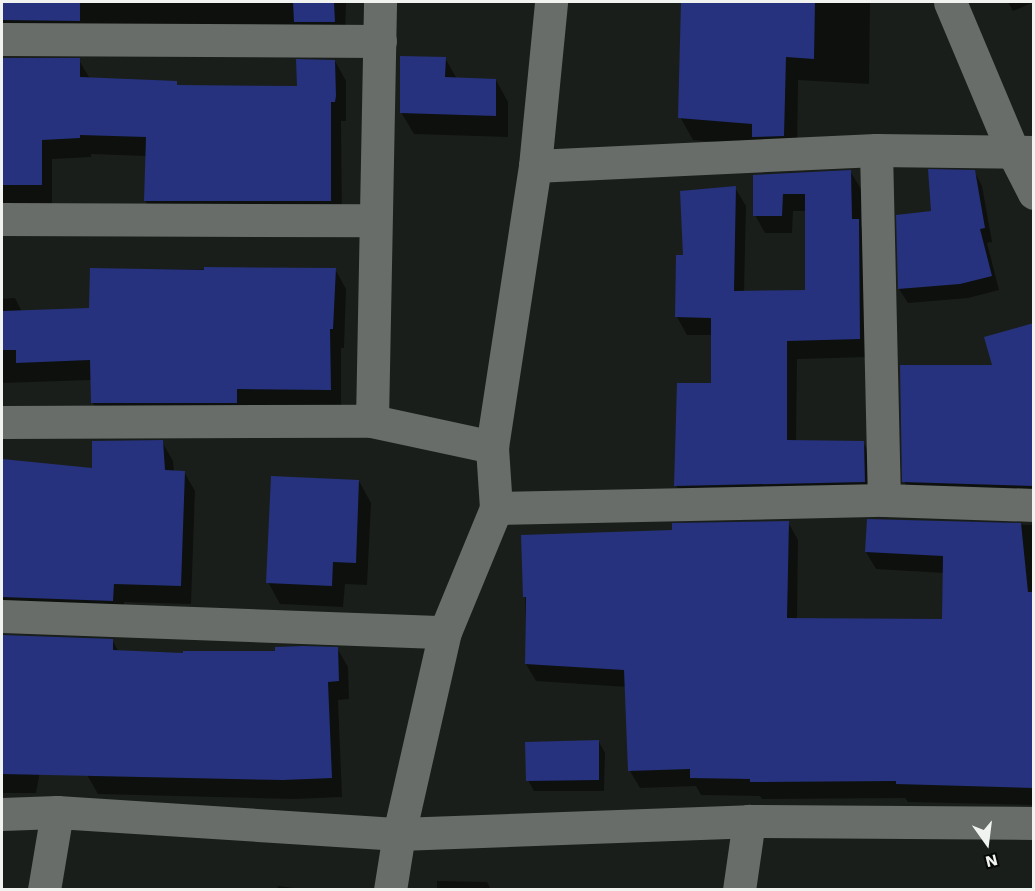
<!DOCTYPE html>
<html>
<head>
<meta charset="utf-8">
<style>
  body { margin:0 }
  #map { position:relative; width:1035px; height:891px; overflow:hidden; background:#1a1e1a; font-family:"Work Sans",sans-serif }
  div>[style] { position:absolute }
  .shadow>* { inset:0; background:#0007 }
  .building>* { inset:0; background:#26327d }
  .minor>* { height:33px; margin:-16.5px; padding:0 16.5px; transform-origin:16.5px; border-radius:16.5px; background:#686d69 }
  span { translate:-50% -50%; white-space:nowrap; text-align:center; line-height:1.15; -webkit-text-stroke:6px #060806; paint-order:stroke }
  .frame { position:absolute; inset:0; border:3px solid #f0f3f0; pointer-events:none }
  .north { position:absolute; left:957px; top:813px; width:60px; height:60px; -webkit-text-stroke:4px #060806; paint-order:stroke; rotate:166deg; font-size:16px; font-weight:700; line-height:24px; text-align:center; color:#f0f3f0 }
  .north::after { content:''; display:block; margin:auto; width:21px; height:27px; background:#f0f3f0; clip-path:polygon(50% 0,100% 100%,50% 72%,0 100%) }
</style>
</head>
<body>
<div id="map">
  <div class="shadow">
    <div style="clip-path:polygon(2px 2px,346px 2px,345px 41px,2px 44px)"></div>
    <div style="clip-path:polygon(682px 2px,870px 2px,869px 84px,798px 80px,797px 158px,759px 146px,693px 140px,680px 117px)"></div>
    <div style="clip-path:polygon(1008px 2px,1034px 2px,1013px 11px)"></div>
    <div style="clip-path:polygon(445px 58px,457px 79px,496px 80px,508px 102px,508px 137px,414px 134px,401px 112px)"></div>
    <div style="clip-path:polygon(2px 59px,79px 60px,90px 79px,176px 83px,178px 87px,299px 87px,335px 61px,346px 81px,346px 121px,341px 121px,342px 220px,156px 220px,145px 200px,147px 156px,91px 154px,91px 157px,52px 159px,52px 204px,2px 204px)"></div>
    <div style="clip-path:polygon(850px 171px,861px 189px,861px 226px,868px 238px,869px 357px,797px 359px,796px 442px,863px 442px,873px 460px,874px 499px,686px 503px,676px 485px,712px 385px,712px 335px,687px 335px,677px 317px,684px 256px,735px 188px,746px 206px,744px 292px,806px 291px,806px 211px,793px 211px,792px 233px,765px 233px,755px 215px,754px 176px)"></div>
    <div style="clip-path:polygon(974px 171px,982px 186px,992px 242px,987px 243px,999px 290px,968px 298px,908px 303px,899px 289px,898px 216px,933px 213px)"></div>
    <div style="clip-path:polygon(335px 269px,346px 289px,344px 348px,341px 348px,341px 409px,104px 422px,93px 403px,92px 380px,2px 383px,2px 299px,15px 298px,22px 312px,90px 310px,91px 270px)"></div>
    <div style="clip-path:polygon(1034px 413px,1034px 503px,914px 499px,904px 481px)"></div>
    <div style="clip-path:polygon(162px 442px,173px 461px,174px 472px,184px 472px,195px 491px,191px 604px,124px 602px,123px 620px,2px 620px,2px 461px,94px 470px)"></div>
    <div style="clip-path:polygon(359px 481px,371px 503px,367px 585px,345px 584px,343px 607px,280px 604px,268px 582px)"></div>
    <div style="clip-path:polygon(868px 521px,1034px 525px,1034px 805px,908px 802px,905px 798px,762px 799px,760px 796px,701px 795px,696px 786px,640px 788px,630px 771px,627px 687px,536px 681px,526px 664px,525px 597px,673px 531px,788px 522px,798px 540px,797px 619px,943px 621px,944px 573px,876px 569px,866px 552px)"></div>
    <div style="clip-path:polygon(2px 636px,112px 640px,119px 652px,184px 655px,337px 648px,348px 667px,349px 699px,338px 700px,342px 797px,294px 799px,98px 794px,87px 775px,57px 680px,36px 793px,2px 793px)"></div>
    <div style="clip-path:polygon(599px 742px,605px 753px,604px 791px,534px 791px,528px 780px)"></div>
    <div style="clip-path:polygon(437px 881px,487px 882px,491px 890px,437px 890px)"></div>
    <div style="clip-path:polygon(278px 886px,310px 890px,277px 890px)"></div>
  </div>
  <div class="building">
    <div style="clip-path:polygon(2px 2px,80px 2px,80px 21px,2px 20px)"></div>
    <div style="clip-path:polygon(293px 2px,334px 2px,335px 22px,294px 22px)"></div>
    <div style="clip-path:polygon(681px 2px,815px 2px,814px 59px,786px 57px,784px 136px,752px 137px,752px 124px,678px 118px)"></div>
    <div style="clip-path:polygon(400px 56px,446px 57px,445px 77px,496px 79px,496px 116px,400px 113px)"></div>
    <div style="clip-path:polygon(2px 58px,80px 58px,80px 77px,177px 81px,177px 85px,297px 86px,296px 59px,335px 60px,336px 96px,335px 102px,331px 102px,331px 201px,144px 201px,146px 137px,80px 135px,80px 138px,42px 140px,42px 185px,2px 185px)"></div>
    <div style="clip-path:polygon(928px 169px,975px 170px,985px 228px,980px 229px,992px 276px,960px 284px,898px 289px,896px 215px,931px 211px)"></div>
    <div style="clip-path:polygon(851px 170px,852px 219px,859px 219px,860px 339px,787px 341px,787px 440px,864px 441px,865px 482px,674px 486px,677px 383px,711px 383px,711px 318px,675px 317px,676px 255px,683px 255px,680px 191px,736px 186px,734px 291px,805px 290px,805px 194px,783px 194px,782px 216px,753px 216px,753px 175px)"></div>
    <div style="clip-path:polygon(204px 267px,336px 268px,333px 329px,330px 329px,331px 390px,237px 389px,237px 403px,91px 403px,90px 360px,16px 363px,16px 350px,2px 350px,2px 311px,89px 308px,90px 268px,204px 270px)"></div>
    <div style="clip-path:polygon(1034px 323px,1034px 486px,902px 482px,900px 365px,992px 365px,984px 337px)"></div>
    <div style="clip-path:polygon(163px 440px,165px 470px,185px 471px,181px 586px,114px 584px,113px 601px,2px 597px,2px 459px,92px 468px,92px 441px)"></div>
    <div style="clip-path:polygon(271px 476px,359px 480px,356px 563px,333px 562px,332px 586px,266px 583px)"></div>
    <div style="clip-path:polygon(867px 519px,1021px 523px,1028px 592px,1034px 592px,1034px 788px,896px 784px,896px 781px,750px 782px,750px 779px,690px 778px,690px 769px,628px 771px,624px 670px,525px 664px,526px 597px,523px 597px,521px 535px,672px 530px,672px 523px,789px 521px,787px 618px,942px 619px,943px 556px,865px 552px)"></div>
    <div style="clip-path:polygon(2px 635px,113px 639px,113px 650px,183px 653px,183px 651px,275px 651px,275px 647px,303px 646px,338px 647px,339px 681px,328px 682px,332px 778px,283px 780px,2px 774px)"></div>
    <div style="clip-path:polygon(599px 740px,599px 780px,526px 781px,525px 742px)"></div>
  </div>
  <div class="minor">
    <div style="left:950px;top:2px;width:163px;rotate:67.2deg"></div>
    <div style="left:1013px;top:152px;width:46px;rotate:62.9deg"></div>
    <div style="left:2px;top:39px;width:378px;rotate:0.3deg"></div>
    <div style="left:876px;top:150px;width:350px;rotate:88.7deg"></div>
    <div style="left:535px;top:166px;width:341px;rotate:-2.7deg"></div>
    <div style="left:876px;top:150px;width:158px;rotate:0.7deg"></div>
    <div style="left:2px;top:219px;width:373px;rotate:0.2deg"></div>
    <div style="left:372px;top:421px;width:419px;rotate:-88.9deg"></div>
    <div style="left:2px;top:422px;width:370px;rotate:-0.2deg"></div>
    <div style="left:372px;top:421px;width:123px;rotate:12.2deg"></div>
    <div style="left:496px;top:508px;width:388px;rotate:-1.2deg"></div>
    <div style="left:884px;top:500px;width:150px;rotate:1.9deg"></div>
    <div style="left:2px;top:616px;width:443px;rotate:2.1deg"></div>
    <div style="left:2px;top:814px;width:55px;rotate:-2.1deg"></div>
    <div style="left:57px;top:812px;width:343px;rotate:3.7deg"></div>
    <div style="left:399px;top:834px;width:350px;rotate:-2.1deg"></div>
    <div style="left:749px;top:821px;width:285px;rotate:0.4deg"></div>
    <div style="left:44px;top:890px;width:79px;rotate:-80.5deg"></div>
    <div style="left:390px;top:890px;width:57px;rotate:-80.9deg"></div>
    <div style="left:399px;top:834px;width:207px;rotate:-77.2deg"></div>
    <div style="left:445px;top:632px;width:134px;rotate:-67.6deg"></div>
    <div style="left:496px;top:508px;width:61px;rotate:-93.8deg"></div>
    <div style="left:492px;top:447px;width:284px;rotate:-81.3deg"></div>
    <div style="left:535px;top:166px;width:165px;rotate:-84.4deg"></div>
    <div style="left:739px;top:890px;width:70px;rotate:-81.8deg"></div>
  </div>
  <div class="frame"></div>
  <div class="north">N</div>
</div>
</body>
</html>
